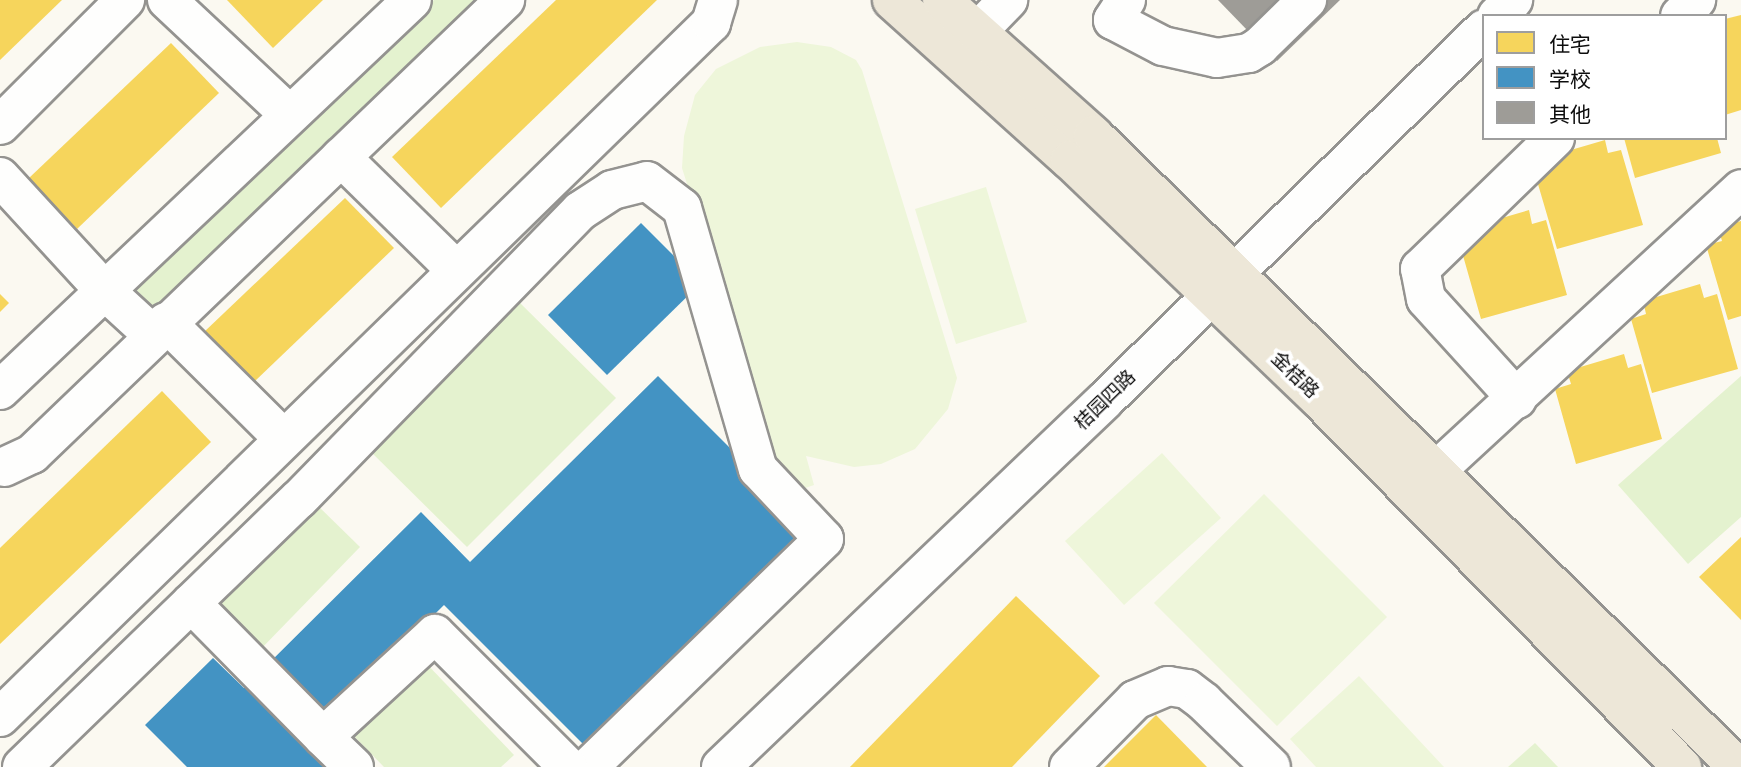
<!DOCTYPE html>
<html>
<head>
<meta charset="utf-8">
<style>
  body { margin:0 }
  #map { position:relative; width:1741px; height:767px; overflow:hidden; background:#fbf9f1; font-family:"Crimson Pro","Noto Sans SC",serif }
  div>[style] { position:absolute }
  .green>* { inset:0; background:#e4f2cf }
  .pitch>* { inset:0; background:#eef6da }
  .homes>* { inset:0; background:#f6d55c }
  .schools>* { inset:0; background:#4393c3 }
  .building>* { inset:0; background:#9e9c97 }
  .roads { filter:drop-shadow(2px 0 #949390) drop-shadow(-2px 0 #949390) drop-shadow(0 2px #949390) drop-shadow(0 -2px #949390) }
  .minor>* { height:38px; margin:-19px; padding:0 19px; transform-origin:19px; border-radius:19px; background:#fefefd }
  .major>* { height:38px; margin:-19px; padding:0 19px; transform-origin:19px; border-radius:19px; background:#ede7d8 }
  span { translate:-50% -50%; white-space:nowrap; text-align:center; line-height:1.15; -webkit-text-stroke:7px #fff; paint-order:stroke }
  .street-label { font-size:19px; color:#0d0d0d }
  .legend { position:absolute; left:1482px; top:14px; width:245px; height:126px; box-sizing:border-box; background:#fff; border:2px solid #9e9e9e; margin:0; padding:9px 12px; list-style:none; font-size:21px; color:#0d0d0d }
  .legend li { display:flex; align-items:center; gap:14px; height:35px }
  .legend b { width:35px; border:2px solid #9e9e9e }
</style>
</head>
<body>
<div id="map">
  <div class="green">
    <div style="clip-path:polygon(434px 0,484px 0,155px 309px,131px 285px)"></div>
    <div style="clip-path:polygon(514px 297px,616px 398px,467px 547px,365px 446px)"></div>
    <div style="clip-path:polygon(1741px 376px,1741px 517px,1688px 564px,1618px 485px)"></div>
    <div style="clip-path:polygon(312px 500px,360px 547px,258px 652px,210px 605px)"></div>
    <div style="clip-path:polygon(422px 659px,514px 755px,501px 767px,384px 767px,348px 730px)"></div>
    <div style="clip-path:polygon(1535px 743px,1558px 767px,1508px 767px)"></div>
  </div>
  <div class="pitch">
    <div style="clip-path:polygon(797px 42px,831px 47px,856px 60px,862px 70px,957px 378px,948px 409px,915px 449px,881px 464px,854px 467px,806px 456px,814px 485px,785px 495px,682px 168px,684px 136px,695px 95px,716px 69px,760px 47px)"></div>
    <div style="clip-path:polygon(986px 187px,1027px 322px,956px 344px,915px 209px)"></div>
    <div style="clip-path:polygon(1162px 453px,1221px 518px,1124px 605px,1065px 541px)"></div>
    <div style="clip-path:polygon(1264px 494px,1387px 617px,1277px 726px,1154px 603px)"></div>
    <div style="clip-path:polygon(1359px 676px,1444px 767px,1316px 767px,1290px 739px)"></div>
  </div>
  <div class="homes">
    <div style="clip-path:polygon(0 0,62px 0,0 60px)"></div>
    <div style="clip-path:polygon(227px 0,323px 0,273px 48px)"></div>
    <div style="clip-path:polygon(556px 0,657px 0,441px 208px,392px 157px)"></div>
    <div style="clip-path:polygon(1741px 15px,1741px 110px,1725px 115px,1725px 19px)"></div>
    <div style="clip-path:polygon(171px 43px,219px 93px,77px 229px,29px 178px)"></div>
    <div style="clip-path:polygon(1624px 138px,1717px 138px,1721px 153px,1635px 178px)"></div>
    <div style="clip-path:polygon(1605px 140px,1608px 153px,1621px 150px,1643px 225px,1557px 249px,1535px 174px,1551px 170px,1547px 157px)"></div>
    <div style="clip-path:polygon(345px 198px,394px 248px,252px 384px,203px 333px)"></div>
    <div style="clip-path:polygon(1529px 210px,1532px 224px,1546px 220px,1567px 295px,1481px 319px,1460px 245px,1471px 227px)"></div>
    <div style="clip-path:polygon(1741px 221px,1741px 316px,1728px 320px,1706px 245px,1722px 241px,1718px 227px)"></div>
    <div style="clip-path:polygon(1700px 284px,1704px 298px,1717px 294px,1738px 369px,1652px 393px,1631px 319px,1646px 314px,1643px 301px)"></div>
    <div style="clip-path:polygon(0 294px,9px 303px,0 312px)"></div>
    <div style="clip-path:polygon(1624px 354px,1628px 368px,1641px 364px,1662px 439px,1576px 464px,1555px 389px,1571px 384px,1567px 371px)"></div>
    <div style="clip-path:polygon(162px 391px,211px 442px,0 644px,0 548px)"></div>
    <div style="clip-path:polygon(1741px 537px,1741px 620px,1699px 577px)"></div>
    <div style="clip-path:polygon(1016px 596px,1100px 676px,1012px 767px,850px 767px)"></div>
    <div style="clip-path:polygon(1156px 715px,1207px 767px,1104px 767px)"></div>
  </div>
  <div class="schools">
    <div style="clip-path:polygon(641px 223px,701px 283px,607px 375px,548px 315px)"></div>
    <div style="clip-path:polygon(658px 376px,816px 534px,594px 755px,444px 605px,309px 739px,337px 767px,187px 767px,145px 725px,213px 658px,244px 688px,421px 512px,470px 562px)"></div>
  </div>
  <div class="building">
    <div style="clip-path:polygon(1218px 0,1340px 0,1277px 61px)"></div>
  </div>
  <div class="roads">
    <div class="minor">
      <div style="left:167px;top:0;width:168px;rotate:43.1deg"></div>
      <div style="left:1126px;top:0;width:24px;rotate:123deg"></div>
      <div style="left:1113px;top:20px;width:56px;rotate:27.5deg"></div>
      <div style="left:1163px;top:46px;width:55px;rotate:12.5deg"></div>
      <div style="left:1217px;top:58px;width:32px;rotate:-9deg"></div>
      <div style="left:1249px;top:53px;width:13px;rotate:-32deg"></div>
      <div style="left:1260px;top:46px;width:66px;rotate:-44.4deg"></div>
      <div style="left:1497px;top:16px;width:23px;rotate:-45deg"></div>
      <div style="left:1680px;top:16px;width:23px;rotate:-45deg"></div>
      <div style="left:977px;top:32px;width:45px;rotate:-45.9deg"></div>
      <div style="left:0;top:125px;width:177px;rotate:-45deg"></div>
      <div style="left:341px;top:157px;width:161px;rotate:44.5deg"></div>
      <div style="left:0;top:177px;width:154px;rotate:47.4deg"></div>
      <div style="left:104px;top:290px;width:67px;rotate:42.6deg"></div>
      <div style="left:166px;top:322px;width:165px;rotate:44.8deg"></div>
      <div style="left:0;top:390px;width:567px;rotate:-43.43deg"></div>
      <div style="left:1517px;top:399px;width:135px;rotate:-132.3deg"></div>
      <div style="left:1426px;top:299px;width:31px;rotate:-101deg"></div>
      <div style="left:1420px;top:269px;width:188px;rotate:-44.1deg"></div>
      <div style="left:4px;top:467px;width:31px;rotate:-25deg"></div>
      <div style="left:32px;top:454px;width:656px;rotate:-43.83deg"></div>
      <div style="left:1437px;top:470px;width:414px;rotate:-42.7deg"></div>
      <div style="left:191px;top:603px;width:188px;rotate:45.4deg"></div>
      <div style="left:0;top:717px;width:994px;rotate:-44.31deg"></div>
      <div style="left:711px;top:23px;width:24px;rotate:-73deg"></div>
      <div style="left:22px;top:767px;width:385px;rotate:-44.1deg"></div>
      <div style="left:299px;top:499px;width:402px;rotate:-45.7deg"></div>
      <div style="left:580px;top:211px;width:38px;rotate:-33deg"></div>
      <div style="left:612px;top:190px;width:36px;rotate:-14deg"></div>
      <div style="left:647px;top:181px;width:44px;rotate:37.6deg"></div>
      <div style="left:682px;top:208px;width:272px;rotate:73.8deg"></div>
      <div style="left:758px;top:469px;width:96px;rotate:46.7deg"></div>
      <div style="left:824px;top:539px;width:327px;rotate:135.9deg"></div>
      <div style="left:354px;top:767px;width:43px;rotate:-135.9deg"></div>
      <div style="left:323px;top:737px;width:152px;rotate:-42.6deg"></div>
      <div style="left:435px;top:634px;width:188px;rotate:45deg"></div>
      <div style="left:721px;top:767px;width:531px;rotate:-43.7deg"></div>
      <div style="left:1105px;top:400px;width:530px;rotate:-44.39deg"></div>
      <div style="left:1069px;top:767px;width:94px;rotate:-45.4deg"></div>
      <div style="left:1135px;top:700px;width:36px;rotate:-23deg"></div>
      <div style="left:1168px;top:686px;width:19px;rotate:9deg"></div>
      <div style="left:1187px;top:689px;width:21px;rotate:37deg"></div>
      <div style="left:1204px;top:702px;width:93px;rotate:44.1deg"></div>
    </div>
    <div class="major">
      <div style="left:892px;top:0;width:239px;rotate:42deg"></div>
      <div style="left:1070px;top:160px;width:345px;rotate:43.8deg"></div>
      <div style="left:1319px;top:399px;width:517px;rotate:45.39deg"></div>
      <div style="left:942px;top:0;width:203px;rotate:41.8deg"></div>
      <div style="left:1093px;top:135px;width:903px;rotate:44.42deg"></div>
    </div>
  </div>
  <div class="street-label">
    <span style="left:1295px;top:375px;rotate:44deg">金桔路</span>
    <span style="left:1105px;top:400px;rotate:-44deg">桔园四路</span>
  </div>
  <ul class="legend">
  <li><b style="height:19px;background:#f6d55c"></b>住宅</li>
  <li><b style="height:19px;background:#4393c3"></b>学校</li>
  <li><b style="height:19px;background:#9e9c97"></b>其他</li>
  </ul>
</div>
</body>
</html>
